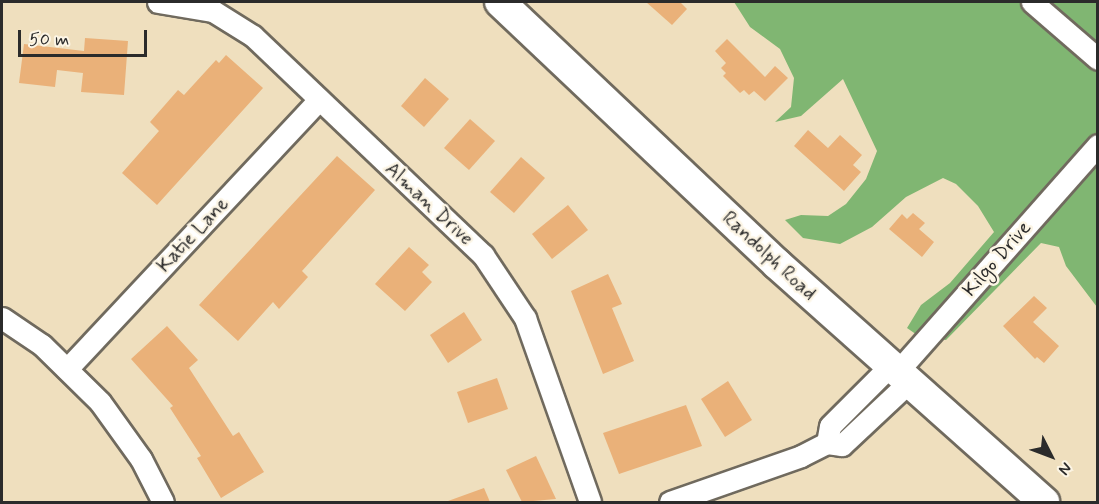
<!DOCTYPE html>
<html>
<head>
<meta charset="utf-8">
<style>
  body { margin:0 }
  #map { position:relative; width:1099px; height:504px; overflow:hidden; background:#efdfbe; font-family:Mynerve,sans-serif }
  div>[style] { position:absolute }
  .forest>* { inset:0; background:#80b672 }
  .building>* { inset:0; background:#eab179 }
  .roads { filter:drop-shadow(2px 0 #706a5e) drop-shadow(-2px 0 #706a5e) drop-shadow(0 2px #706a5e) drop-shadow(0 -2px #706a5e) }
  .street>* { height:21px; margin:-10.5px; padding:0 10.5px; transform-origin:10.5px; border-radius:10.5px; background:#fff }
  .secondary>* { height:30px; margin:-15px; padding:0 15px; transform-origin:15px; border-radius:15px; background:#fff }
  span { translate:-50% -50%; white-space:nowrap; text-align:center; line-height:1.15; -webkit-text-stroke:5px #fcf5e5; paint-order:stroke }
  .street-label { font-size:20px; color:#2b2b2b }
  .frame { position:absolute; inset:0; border:3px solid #2b2b2b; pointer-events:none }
  .north { position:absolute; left:1021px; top:426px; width:60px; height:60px; -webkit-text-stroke:4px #fcf5e5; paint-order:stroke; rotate:132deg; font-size:16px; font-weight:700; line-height:24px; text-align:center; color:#2b2b2b }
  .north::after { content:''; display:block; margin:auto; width:21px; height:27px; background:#2b2b2b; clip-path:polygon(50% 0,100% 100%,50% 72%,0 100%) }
  .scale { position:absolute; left:18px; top:30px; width:129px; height:27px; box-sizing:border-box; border:3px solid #2b2b2b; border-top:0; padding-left:8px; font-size:18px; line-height:21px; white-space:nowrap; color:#2b2b2b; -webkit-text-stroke:4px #fcf5e5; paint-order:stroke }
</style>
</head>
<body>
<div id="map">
  <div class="forest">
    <div style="clip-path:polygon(734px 2px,1097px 2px,1097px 307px,1066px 266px,1059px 247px,1041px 243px,946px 340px,920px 337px,907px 328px,921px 305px,950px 283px,994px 232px,978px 206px,956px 184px,943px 178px,906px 197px,872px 227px,840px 244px,803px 238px,785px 220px,801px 215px,828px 216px,846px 204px,866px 179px,877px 151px,843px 79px,801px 116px,775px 122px,791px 107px,794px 78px,780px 49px,750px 27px)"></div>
  </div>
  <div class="building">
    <div style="clip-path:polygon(646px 2px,680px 2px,687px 9px,672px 25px)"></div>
    <div style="clip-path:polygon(85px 38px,128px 41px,124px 95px,81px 92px,83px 73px,57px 70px,55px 87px,19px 83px,24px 44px,84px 51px)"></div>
    <div style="clip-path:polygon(727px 39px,765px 77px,775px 66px,788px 78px,765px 101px,754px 91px,749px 95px,744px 90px,740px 93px,723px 76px,726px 73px,721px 68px,726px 63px,715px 51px)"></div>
    <div style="clip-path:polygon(226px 55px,263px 88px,157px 205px,122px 173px,159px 131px,150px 122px,178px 90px,184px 95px,216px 60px,219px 63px)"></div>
    <div style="clip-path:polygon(425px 78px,449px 99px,424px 127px,401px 106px)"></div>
    <div style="clip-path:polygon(470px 119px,495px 141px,469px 170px,444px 148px)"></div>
    <div style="clip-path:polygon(808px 130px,828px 148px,840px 135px,862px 155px,853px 165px,861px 172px,844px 191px,794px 146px)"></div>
    <div style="clip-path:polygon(337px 156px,375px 190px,302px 271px,308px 277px,279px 309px,273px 302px,238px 341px,199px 305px)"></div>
    <div style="clip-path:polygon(521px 157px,545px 178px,514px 213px,490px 192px)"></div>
    <div style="clip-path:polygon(568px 205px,588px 230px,552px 259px,532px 234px)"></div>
    <div style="clip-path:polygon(913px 213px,925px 223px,919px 229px,934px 242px,922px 257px,889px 229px,902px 214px,907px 219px)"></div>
    <div style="clip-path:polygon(409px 247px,429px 265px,422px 272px,432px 282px,405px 311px,375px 284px)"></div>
    <div style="clip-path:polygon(608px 274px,622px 304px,612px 308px,634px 361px,603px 374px,571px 291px)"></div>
    <div style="clip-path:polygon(1034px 296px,1047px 308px,1033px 322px,1059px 346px,1044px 363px,1037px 357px,1035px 359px,1003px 326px)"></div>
    <div style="clip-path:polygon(464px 312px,482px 340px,448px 363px,430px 335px)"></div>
    <div style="clip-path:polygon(167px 326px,198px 360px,189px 368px,233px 436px,239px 432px,264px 472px,221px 498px,197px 458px,201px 456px,170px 408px,173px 406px,131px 359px)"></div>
    <div style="clip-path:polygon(497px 378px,508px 409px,468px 423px,457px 392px)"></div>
    <div style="clip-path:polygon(728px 381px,752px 420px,725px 437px,701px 399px)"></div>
    <div style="clip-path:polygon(686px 405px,702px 446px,619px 474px,603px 433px)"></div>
    <div style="clip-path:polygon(536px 456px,556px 499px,522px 502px,506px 470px)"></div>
    <div style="clip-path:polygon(484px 488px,490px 502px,449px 502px,448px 501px)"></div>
  </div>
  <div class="roads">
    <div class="street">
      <div style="left:158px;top:2px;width:56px;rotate:9.3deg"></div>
      <div style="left:213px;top:11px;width:47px;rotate:32deg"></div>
      <div style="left:253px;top:36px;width:318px;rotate:43.6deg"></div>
      <div style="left:483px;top:255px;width:76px;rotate:56.3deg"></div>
      <div style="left:525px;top:318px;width:195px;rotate:70.5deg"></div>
      <div style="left:1032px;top:2px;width:87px;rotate:40.8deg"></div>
      <div style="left:2px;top:318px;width:48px;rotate:34deg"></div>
      <div style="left:42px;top:345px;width:81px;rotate:44.5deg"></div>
      <div style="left:100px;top:402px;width:70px;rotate:54.3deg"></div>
      <div style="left:141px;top:459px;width:48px;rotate:62.9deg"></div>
      <div style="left:67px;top:369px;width:369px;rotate:-46.9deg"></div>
      <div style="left:897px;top:372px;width:303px;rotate:-48.5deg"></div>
      <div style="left:827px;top:443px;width:17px;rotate:-80deg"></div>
      <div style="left:830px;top:426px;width:85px;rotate:-45deg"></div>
      <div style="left:670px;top:502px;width:139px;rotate:-19.3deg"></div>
      <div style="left:801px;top:456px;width:29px;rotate:-27deg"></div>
      <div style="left:827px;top:443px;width:15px;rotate:8deg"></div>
      <div style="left:842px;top:445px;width:91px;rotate:-43.2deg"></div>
    </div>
    <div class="secondary">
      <div style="left:500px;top:2px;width:381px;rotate:43.4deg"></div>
      <div style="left:777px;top:264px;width:358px;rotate:41.7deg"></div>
    </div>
  </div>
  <div class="street-label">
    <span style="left:429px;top:204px;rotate:43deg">Alman Drive</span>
    <span style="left:193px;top:235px;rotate:-47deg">Katie Lane</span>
    <span style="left:769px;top:256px;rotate:43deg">Randolph Road</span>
    <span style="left:997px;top:259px;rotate:-49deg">Kilgo Drive</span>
  </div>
  <div class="frame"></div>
  <div class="north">N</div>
  <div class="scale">50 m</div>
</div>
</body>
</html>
